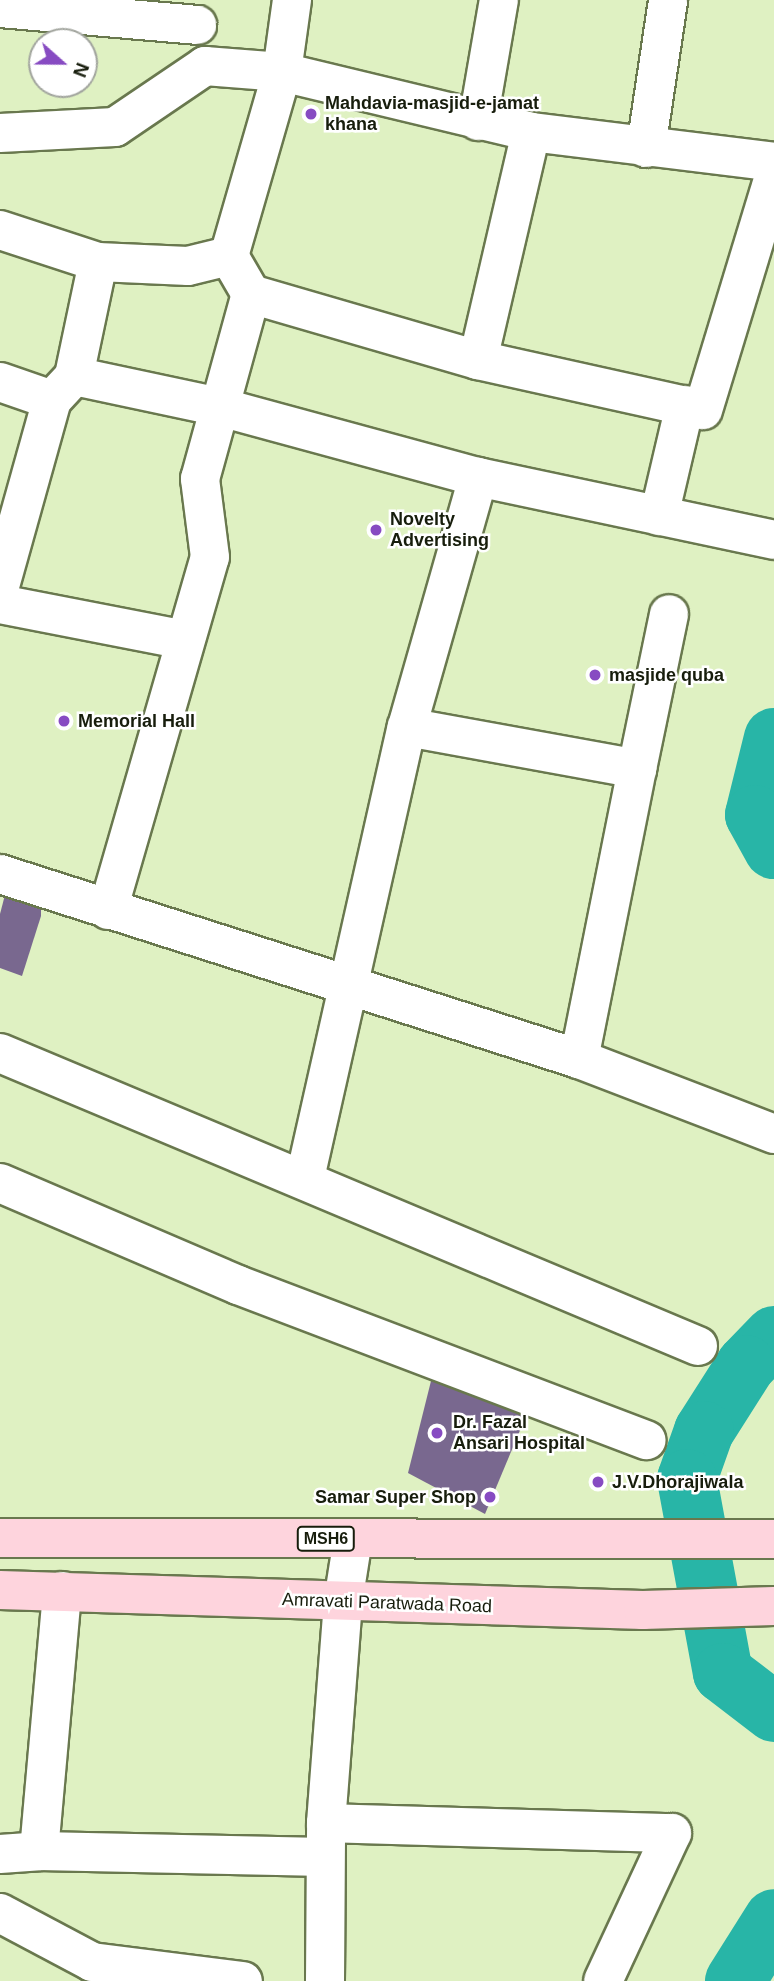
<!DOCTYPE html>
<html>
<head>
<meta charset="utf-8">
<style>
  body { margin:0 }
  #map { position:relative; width:774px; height:1981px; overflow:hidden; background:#dff1c2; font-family:Helvetica,sans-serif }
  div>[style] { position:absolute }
  .river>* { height:60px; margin:-30px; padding:0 30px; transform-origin:30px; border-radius:30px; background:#28b5a7 }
  .building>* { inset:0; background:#79688f }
  .roads { filter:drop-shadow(2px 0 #69784e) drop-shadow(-2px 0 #69784e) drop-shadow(0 2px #69784e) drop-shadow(0 -2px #69784e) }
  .minor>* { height:38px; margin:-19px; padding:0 19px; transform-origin:19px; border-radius:19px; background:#fff }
  .major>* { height:38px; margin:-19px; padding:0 19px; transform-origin:19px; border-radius:19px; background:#fed4dd }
  .dots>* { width:19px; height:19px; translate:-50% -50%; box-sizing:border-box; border:4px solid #fff; border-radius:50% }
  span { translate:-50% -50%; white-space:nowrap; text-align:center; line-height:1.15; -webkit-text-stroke:5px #fff; paint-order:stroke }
  .shield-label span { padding:2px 5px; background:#fff; border:2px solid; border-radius:5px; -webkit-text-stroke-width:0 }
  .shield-label { font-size:16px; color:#171d0c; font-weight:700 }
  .poi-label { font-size:18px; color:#171d0c; font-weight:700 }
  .left { translate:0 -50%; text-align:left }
  .right { translate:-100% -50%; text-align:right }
  .street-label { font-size:18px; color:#171d0c }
  .north { position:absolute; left:28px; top:28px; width:70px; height:70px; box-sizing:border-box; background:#fff; border:2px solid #a2a59e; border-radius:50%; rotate:111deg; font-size:19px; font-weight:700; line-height:28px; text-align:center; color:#171d0c }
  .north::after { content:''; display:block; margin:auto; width:24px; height:32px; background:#874bc2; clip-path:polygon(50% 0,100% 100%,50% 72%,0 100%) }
</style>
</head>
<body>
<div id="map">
  <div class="river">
    <div style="left:774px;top:738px;width:79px;rotate:103.9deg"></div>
    <div style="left:755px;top:815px;width:39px;rotate:61deg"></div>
    <div style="left:774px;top:1336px;width:40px;rotate:134deg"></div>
    <div style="left:746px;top:1365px;width:78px;rotate:122.5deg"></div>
    <div style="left:704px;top:1431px;width:51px;rotate:109.5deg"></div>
    <div style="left:687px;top:1479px;width:197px;rotate:79.5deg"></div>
    <div style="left:723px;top:1673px;width:64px;rotate:37.4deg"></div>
    <div style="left:735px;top:1981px;width:73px;rotate:-57.8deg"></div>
  </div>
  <div class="building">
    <div style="clip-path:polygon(6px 891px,41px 895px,41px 916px,22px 976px,0 968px,0 914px)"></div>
    <div style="clip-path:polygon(432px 1377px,526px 1416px,485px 1514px,408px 1473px)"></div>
  </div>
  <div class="roads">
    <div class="minor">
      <div style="left:0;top:8px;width:198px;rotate:4.9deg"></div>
      <div style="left:478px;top:121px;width:123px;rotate:-80.2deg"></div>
      <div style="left:0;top:133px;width:115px;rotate:-3deg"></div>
      <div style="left:115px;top:127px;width:109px;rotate:-34.1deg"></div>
      <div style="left:205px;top:66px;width:77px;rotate:4.5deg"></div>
      <div style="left:282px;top:72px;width:256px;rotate:13.5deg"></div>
      <div style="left:531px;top:132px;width:245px;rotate:7deg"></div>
      <div style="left:646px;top:148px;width:150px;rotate:-81.5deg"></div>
      <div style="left:0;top:230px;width:103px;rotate:18.1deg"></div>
      <div style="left:98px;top:262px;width:90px;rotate:2.5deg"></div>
      <div style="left:188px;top:266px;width:42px;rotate:-13.7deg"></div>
      <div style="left:251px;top:294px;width:236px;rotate:16.2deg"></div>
      <div style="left:478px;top:360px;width:230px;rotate:12.5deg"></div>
      <div style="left:703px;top:410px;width:244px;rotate:-73.1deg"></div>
      <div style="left:478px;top:360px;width:234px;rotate:-76.9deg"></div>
      <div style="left:74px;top:376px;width:116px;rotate:-78.1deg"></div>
      <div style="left:0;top:382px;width:55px;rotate:19.1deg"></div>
      <div style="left:52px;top:400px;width:33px;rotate:-47deg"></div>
      <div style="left:74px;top:376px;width:149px;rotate:12deg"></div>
      <div style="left:220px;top:407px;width:267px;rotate:15.2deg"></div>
      <div style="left:478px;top:477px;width:303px;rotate:12deg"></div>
      <div style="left:659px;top:516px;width:114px;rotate:-76.8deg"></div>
      <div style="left:0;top:586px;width:193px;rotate:-74.4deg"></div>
      <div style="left:0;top:604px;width:188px;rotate:11deg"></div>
      <div style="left:407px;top:727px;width:234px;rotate:10.3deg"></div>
      <div style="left:637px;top:769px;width:296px;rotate:101.3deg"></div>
      <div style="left:637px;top:769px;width:158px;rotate:-78.3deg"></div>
      <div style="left:0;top:874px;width:608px;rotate:17.72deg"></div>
      <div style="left:579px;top:1059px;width:209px;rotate:21deg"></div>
      <div style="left:108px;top:910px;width:367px;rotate:-73.9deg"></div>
      <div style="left:210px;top:557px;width:79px;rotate:-97.3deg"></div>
      <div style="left:200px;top:479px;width:192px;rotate:-74.6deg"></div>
      <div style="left:251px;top:294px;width:44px;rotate:-120.1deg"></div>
      <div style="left:229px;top:256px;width:191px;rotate:-73.9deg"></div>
      <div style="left:282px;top:72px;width:73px;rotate:-82.1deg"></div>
      <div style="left:0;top:1053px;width:757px;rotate:22.77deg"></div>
      <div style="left:305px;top:1178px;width:462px;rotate:-77.3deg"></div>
      <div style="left:407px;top:727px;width:260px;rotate:-74.1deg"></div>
      <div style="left:0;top:1183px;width:259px;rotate:23.2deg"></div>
      <div style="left:238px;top:1285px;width:437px;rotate:20.8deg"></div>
      <div style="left:326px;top:1823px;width:346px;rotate:1.7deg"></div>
      <div style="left:672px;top:1833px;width:163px;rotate:115deg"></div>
      <div style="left:39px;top:1851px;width:286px;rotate:1.2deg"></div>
      <div style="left:0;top:1854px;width:39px;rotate:-4deg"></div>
      <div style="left:39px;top:1851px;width:261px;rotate:-84.9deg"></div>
      <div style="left:0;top:1913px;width:104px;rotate:28deg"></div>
      <div style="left:92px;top:1962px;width:152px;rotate:7.2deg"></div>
      <div style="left:325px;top:1981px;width:158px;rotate:-89.6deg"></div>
      <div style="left:326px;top:1823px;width:222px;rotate:-85.6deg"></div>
      <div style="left:343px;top:1602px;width:64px;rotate:-81deg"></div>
    </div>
    <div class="major">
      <div style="left:0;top:1538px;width:774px;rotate:0.07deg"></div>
      <div style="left:0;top:1590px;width:643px;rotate:1.78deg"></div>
      <div style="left:643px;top:1610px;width:131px;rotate:-1.7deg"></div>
    </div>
  </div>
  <div class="dots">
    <div style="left:311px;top:114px;background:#874bc2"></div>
    <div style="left:376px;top:530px;background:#874bc2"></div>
    <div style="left:595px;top:675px;background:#874bc2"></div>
    <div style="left:64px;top:721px;background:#874bc2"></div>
    <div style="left:437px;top:1433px;background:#874bc2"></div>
    <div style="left:598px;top:1482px;background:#874bc2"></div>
    <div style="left:490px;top:1497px;background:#874bc2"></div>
  </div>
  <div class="shield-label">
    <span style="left:326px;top:1539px">MSH6</span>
  </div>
  <div class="poi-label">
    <span class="left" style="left:325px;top:114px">Mahdavia-masjid-e-jamat<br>khana</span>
    <span class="left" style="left:390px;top:530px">Novelty<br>Advertising</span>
    <span class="left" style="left:609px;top:675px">masjide quba</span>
    <span class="left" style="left:78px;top:721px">Memorial Hall</span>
    <span class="left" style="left:453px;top:1433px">Dr. Fazal<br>Ansari Hospital</span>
    <span class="left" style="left:612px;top:1482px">J.V.Dhorajiwala</span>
    <span class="right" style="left:476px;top:1497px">Samar Super Shop</span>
  </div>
  <div class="street-label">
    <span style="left:387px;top:1603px;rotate:2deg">Amravati Paratwada Road</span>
  </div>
  <div class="north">N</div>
</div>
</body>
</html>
